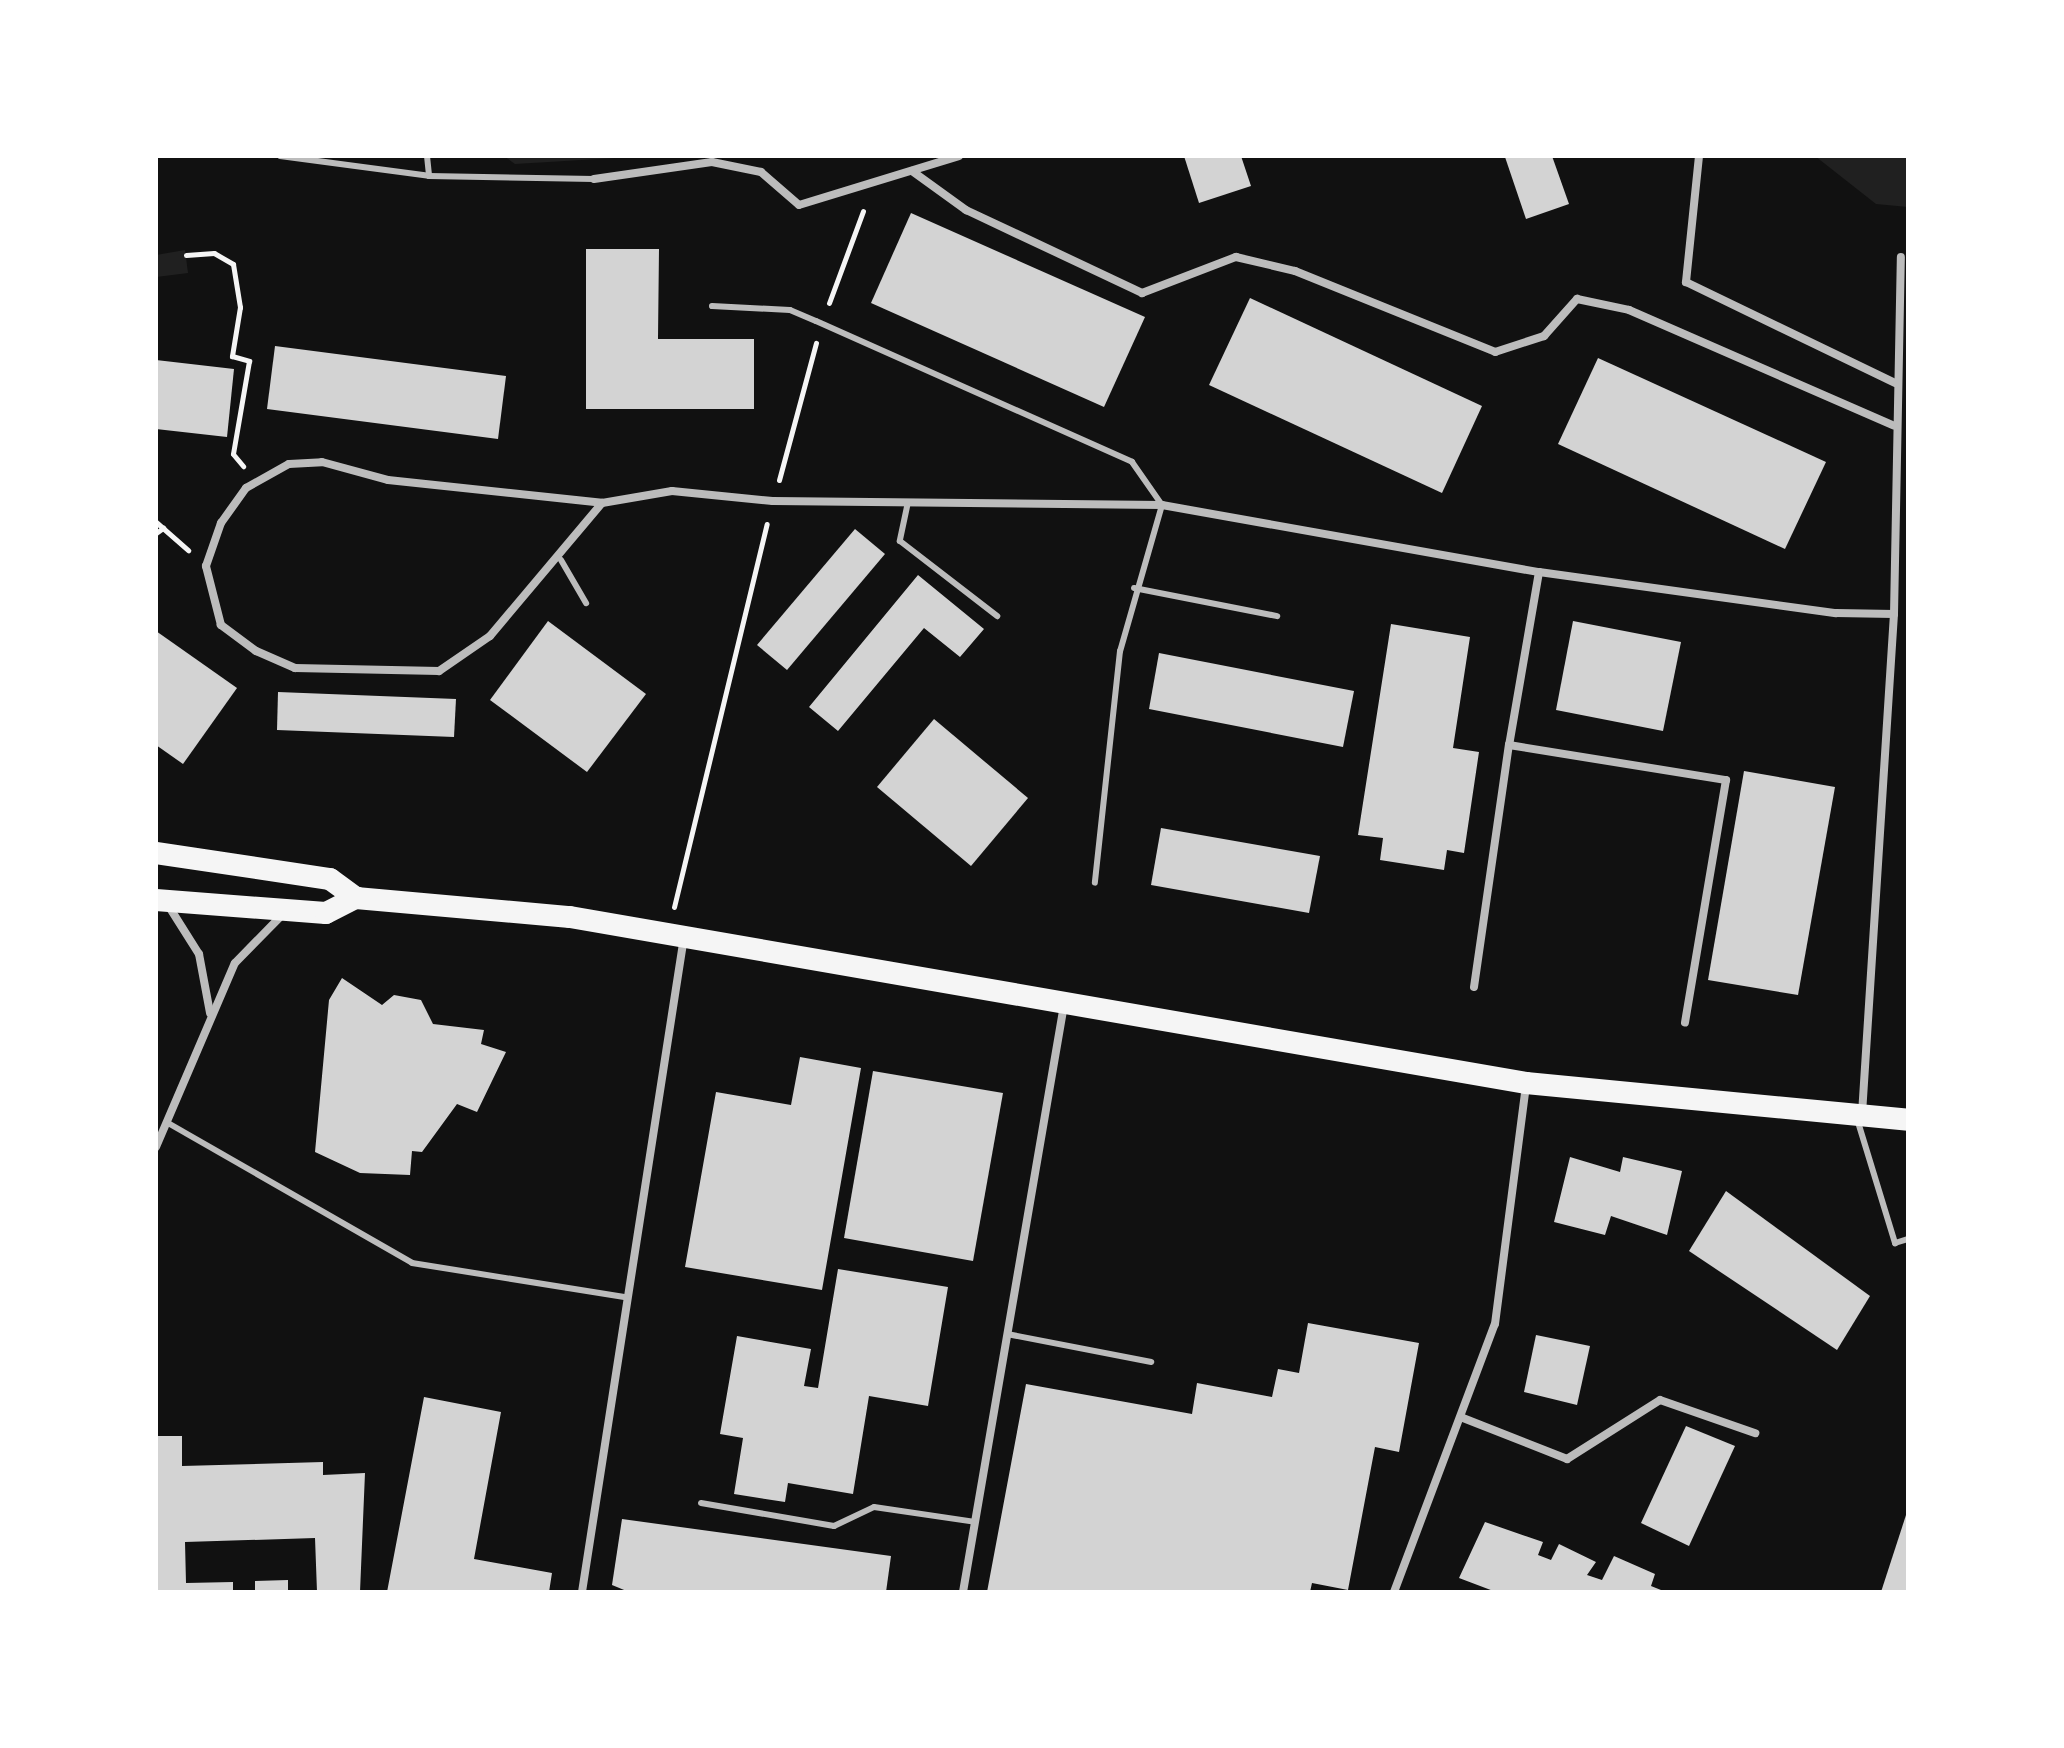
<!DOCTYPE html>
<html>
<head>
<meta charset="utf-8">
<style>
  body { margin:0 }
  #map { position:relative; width:2064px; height:1748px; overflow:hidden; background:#111; font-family:"Sofia Sans Condensed",sans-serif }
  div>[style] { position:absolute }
  .green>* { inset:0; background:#202020 }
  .building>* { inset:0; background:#d3d3d3 }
  .path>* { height:5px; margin:-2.5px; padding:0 2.5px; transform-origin:2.5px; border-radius:2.5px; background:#f5f5f5 }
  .service>* { height:6px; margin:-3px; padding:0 3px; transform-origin:3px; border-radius:3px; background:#bcbcbc }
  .minor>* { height:8px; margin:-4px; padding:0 4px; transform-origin:4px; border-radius:4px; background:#bcbcbc }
  .trunk>* { height:22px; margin:-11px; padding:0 11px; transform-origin:11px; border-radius:11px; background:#f5f5f5 }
  span { translate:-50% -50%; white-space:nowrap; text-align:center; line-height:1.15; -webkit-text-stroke:6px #fff; paint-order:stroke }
  .frame { position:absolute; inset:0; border:158px solid #fff; pointer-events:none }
</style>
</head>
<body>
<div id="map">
  <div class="green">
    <div style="clip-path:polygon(504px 156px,648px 156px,515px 164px)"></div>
    <div style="clip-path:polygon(1815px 156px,1908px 156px,1908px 207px,1876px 204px)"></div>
    <div style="clip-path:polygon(185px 250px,188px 273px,156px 277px,156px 255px)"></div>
  </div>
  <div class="building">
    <div style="clip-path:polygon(1184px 156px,1241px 156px,1251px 186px,1199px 203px)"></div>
    <div style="clip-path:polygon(1552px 156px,1569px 204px,1526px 219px,1505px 157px)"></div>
    <div style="clip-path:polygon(911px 213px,1145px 317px,1104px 407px,871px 303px)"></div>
    <div style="clip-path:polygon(586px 249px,659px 249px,658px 339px,754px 339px,754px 409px,586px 409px)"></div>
    <div style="clip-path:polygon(1250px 298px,1482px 406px,1442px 493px,1209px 385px)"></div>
    <div style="clip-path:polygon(275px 346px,506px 376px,498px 439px,267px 409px)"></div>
    <div style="clip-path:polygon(1598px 358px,1826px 462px,1785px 549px,1558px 444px)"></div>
    <div style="clip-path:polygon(156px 360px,234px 369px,227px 437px,156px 429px)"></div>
    <div style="clip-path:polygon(855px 529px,885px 554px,787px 670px,757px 645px)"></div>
    <div style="clip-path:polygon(918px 575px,984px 629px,960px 657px,924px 628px,838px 731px,809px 707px)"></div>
    <div style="clip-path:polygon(548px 621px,646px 694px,587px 772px,490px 700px)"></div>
    <div style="clip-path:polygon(1573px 621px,1681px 642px,1663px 731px,1556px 710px)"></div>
    <div style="clip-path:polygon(1391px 624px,1470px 637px,1453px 748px,1479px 752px,1464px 853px,1447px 850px,1444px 870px,1380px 860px,1383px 838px,1358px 835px)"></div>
    <div style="clip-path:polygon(156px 631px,237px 688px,183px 764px,156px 745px)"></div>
    <div style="clip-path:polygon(1159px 653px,1354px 691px,1343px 747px,1149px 709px)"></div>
    <div style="clip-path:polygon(278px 692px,456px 699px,454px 737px,277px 730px)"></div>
    <div style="clip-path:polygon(934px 719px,1028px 798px,971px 866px,877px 787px)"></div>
    <div style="clip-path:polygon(1744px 771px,1835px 787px,1798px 995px,1708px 980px)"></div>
    <div style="clip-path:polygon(1161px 828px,1320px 856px,1309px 913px,1151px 885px)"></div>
    <div style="clip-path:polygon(342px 978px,382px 1005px,394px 995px,421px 1000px,433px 1024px,484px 1030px,481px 1044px,506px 1052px,477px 1112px,457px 1104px,422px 1152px,412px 1151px,410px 1175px,360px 1173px,315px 1152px,329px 1000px)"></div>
    <div style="clip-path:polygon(800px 1057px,861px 1068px,822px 1290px,685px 1267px,716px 1092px,791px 1105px)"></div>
    <div style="clip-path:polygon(873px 1071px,1003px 1093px,973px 1261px,844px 1238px)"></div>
    <div style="clip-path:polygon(1570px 1157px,1620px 1172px,1623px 1157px,1682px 1171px,1667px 1235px,1611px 1216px,1605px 1235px,1554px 1222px)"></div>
    <div style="clip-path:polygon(1726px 1191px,1870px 1296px,1837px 1350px,1689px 1251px)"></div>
    <div style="clip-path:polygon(838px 1269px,948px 1287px,928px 1406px,869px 1396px,853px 1494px,788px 1483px,785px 1502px,734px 1494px,743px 1438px,720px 1434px,737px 1336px,811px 1349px,804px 1386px,818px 1388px)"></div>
    <div style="clip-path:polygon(1308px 1323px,1419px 1343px,1399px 1452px,1375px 1447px,1348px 1590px,1312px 1583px,1310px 1592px,987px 1592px,1026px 1384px,1192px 1414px,1197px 1383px,1272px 1397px,1278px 1369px,1299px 1373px)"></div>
    <div style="clip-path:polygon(1536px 1335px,1590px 1346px,1577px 1405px,1524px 1392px)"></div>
    <div style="clip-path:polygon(424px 1397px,501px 1412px,474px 1559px,552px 1573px,549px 1592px,387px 1592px)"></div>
    <div style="clip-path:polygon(1686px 1426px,1735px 1446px,1689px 1546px,1641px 1523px)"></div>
    <div style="clip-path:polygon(156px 1436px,182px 1436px,182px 1466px,323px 1462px,323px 1475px,365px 1473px,360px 1592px,317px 1592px,315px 1538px,185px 1542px,186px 1583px,233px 1582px,233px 1592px,156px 1592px)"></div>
    <div style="clip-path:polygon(1907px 1512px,1908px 1592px,1881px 1592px)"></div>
    <div style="clip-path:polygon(622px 1519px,891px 1556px,886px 1592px,629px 1592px,612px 1585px)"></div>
    <div style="clip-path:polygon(1485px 1522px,1543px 1542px,1538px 1555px,1551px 1560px,1559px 1544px,1596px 1562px,1587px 1575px,1602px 1580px,1614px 1556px,1655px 1574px,1651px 1586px,1666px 1592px,1496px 1592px,1459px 1578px)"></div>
    <div style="clip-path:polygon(288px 1580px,288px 1592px,255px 1592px,255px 1581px)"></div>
  </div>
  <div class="path">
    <div style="left:186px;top:255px;width:28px;rotate:-4deg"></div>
    <div style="left:214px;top:253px;width:22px;rotate:30deg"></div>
    <div style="left:233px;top:264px;width:44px;rotate:80.8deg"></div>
    <div style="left:240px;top:307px;width:50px;rotate:99.3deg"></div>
    <div style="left:232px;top:356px;width:18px;rotate:16deg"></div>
    <div style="left:249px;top:361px;width:94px;rotate:99.8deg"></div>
    <div style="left:233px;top:454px;width:16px;rotate:50deg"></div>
    <div style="left:829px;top:303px;width:98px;rotate:-69.7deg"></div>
    <div style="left:779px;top:480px;width:142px;rotate:-74.9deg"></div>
    <div style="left:156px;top:522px;width:43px;rotate:41.2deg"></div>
    <div style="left:156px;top:533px;width:9px;rotate:-36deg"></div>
    <div style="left:674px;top:907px;width:394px;rotate:-76.4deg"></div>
  </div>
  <div class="service">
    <div style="left:280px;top:156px;width:150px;rotate:7.6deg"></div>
    <div style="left:429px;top:176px;width:165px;rotate:1deg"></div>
    <div style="left:427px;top:156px;width:20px;rotate:84deg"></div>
    <div style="left:712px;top:306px;width:78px;rotate:2.9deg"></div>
    <div style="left:790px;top:310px;width:28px;rotate:23deg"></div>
    <div style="left:816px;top:321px;width:346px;rotate:24deg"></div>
    <div style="left:1132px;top:462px;width:52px;rotate:55.1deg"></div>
    <div style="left:1162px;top:505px;width:152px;rotate:106deg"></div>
    <div style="left:1120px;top:651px;width:233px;rotate:96.2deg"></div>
    <div style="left:908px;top:502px;width:40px;rotate:102deg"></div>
    <div style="left:900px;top:541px;width:123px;rotate:37.7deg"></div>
    <div style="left:561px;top:560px;width:50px;rotate:59.8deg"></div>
    <div style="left:1134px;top:588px;width:146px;rotate:11.1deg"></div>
    <div style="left:1858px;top:1122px;width:127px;rotate:73deg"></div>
    <div style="left:1895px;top:1243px;width:14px;rotate:-17deg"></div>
    <div style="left:168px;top:1123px;width:281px;rotate:29.8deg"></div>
    <div style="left:412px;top:1263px;width:215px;rotate:9.1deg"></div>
    <div style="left:1007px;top:1334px;width:147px;rotate:11deg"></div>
    <div style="left:701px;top:1503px;width:135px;rotate:9.8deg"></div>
    <div style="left:834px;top:1526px;width:44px;rotate:-25.4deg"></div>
    <div style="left:874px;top:1507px;width:102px;rotate:8.4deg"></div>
  </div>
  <div class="minor">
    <div style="left:1699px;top:156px;width:127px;rotate:95.9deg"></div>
    <div style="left:1686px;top:282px;width:232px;rotate:25.8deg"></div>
    <div style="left:912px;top:171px;width:67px;rotate:35.8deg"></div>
    <div style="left:966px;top:210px;width:195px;rotate:25.2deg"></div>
    <div style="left:1142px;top:293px;width:101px;rotate:-21deg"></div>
    <div style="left:1236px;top:257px;width:61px;rotate:13.3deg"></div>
    <div style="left:1295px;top:271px;width:216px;rotate:22deg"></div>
    <div style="left:1495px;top:352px;width:52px;rotate:-18.1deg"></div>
    <div style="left:1544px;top:336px;width:50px;rotate:-48.3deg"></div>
    <div style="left:1577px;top:299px;width:53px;rotate:11.9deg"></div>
    <div style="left:1629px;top:310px;width:289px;rotate:23.6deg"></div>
    <div style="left:594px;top:179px;width:119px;rotate:-8.2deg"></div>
    <div style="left:712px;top:162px;width:50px;rotate:11.5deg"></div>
    <div style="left:761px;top:172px;width:50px;rotate:41deg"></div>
    <div style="left:799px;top:205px;width:167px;rotate:-17deg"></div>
    <div style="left:602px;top:503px;width:174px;rotate:130.1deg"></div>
    <div style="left:490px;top:636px;width:62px;rotate:145.5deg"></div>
    <div style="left:439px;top:671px;width:144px;rotate:-178.8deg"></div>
    <div style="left:295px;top:668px;width:43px;rotate:-156.4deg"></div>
    <div style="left:256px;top:651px;width:44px;rotate:-143.4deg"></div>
    <div style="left:221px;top:625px;width:61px;rotate:-104.3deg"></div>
    <div style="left:206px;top:566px;width:46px;rotate:-70.8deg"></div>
    <div style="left:221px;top:523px;width:43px;rotate:-54.5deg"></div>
    <div style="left:246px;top:488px;width:49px;rotate:-29.2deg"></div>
    <div style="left:289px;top:464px;width:33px;rotate:-3deg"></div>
    <div style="left:322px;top:462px;width:68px;rotate:15.3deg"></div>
    <div style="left:388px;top:480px;width:215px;rotate:6.1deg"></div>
    <div style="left:602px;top:503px;width:71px;rotate:-9.7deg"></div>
    <div style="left:672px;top:491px;width:101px;rotate:5.7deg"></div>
    <div style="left:773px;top:501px;width:389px;rotate:0.6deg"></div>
    <div style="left:1162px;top:505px;width:383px;rotate:10.1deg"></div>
    <div style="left:1539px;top:572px;width:300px;rotate:7.9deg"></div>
    <div style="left:1836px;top:613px;width:58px;rotate:1deg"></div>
    <div style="left:1539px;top:572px;width:176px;rotate:99.8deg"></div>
    <div style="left:1509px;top:745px;width:220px;rotate:9.2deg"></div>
    <div style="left:1726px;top:780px;width:246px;rotate:99.6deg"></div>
    <div style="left:168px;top:905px;width:58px;rotate:57.7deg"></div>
    <div style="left:199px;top:954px;width:60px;rotate:79.4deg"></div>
    <div style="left:1474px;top:987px;width:245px;rotate:-81.8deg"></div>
    <div style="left:1862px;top:1114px;width:501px;rotate:-86.34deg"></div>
    <div style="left:1894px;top:614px;width:357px;rotate:-88.9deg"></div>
    <div style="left:156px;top:1147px;width:200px;rotate:-66.8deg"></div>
    <div style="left:235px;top:963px;width:66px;rotate:-45.6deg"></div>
    <div style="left:1463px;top:1418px;width:112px;rotate:21.5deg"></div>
    <div style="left:1567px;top:1459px;width:110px;rotate:-32.4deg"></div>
    <div style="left:1660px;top:1400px;width:101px;rotate:19.2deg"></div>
    <div style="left:582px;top:1592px;width:663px;rotate:-81.15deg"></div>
    <div style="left:963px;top:1592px;width:596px;rotate:-80.24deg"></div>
    <div style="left:1394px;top:1592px;width:286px;rotate:-69.4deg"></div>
    <div style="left:1495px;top:1324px;width:242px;rotate:-82.6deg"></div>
  </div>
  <div class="trunk">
    <div style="left:156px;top:853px;width:176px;rotate:8.5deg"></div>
    <div style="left:330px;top:879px;width:32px;rotate:36deg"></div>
    <div style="left:356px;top:898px;width:215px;rotate:5.1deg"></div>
    <div style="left:570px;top:917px;width:970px;rotate:9.85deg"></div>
    <div style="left:1526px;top:1083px;width:384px;rotate:5.5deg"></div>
    <div style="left:156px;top:900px;width:170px;rotate:4.4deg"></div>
    <div style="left:326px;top:913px;width:34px;rotate:-27deg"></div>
  </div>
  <div class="frame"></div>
</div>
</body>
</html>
